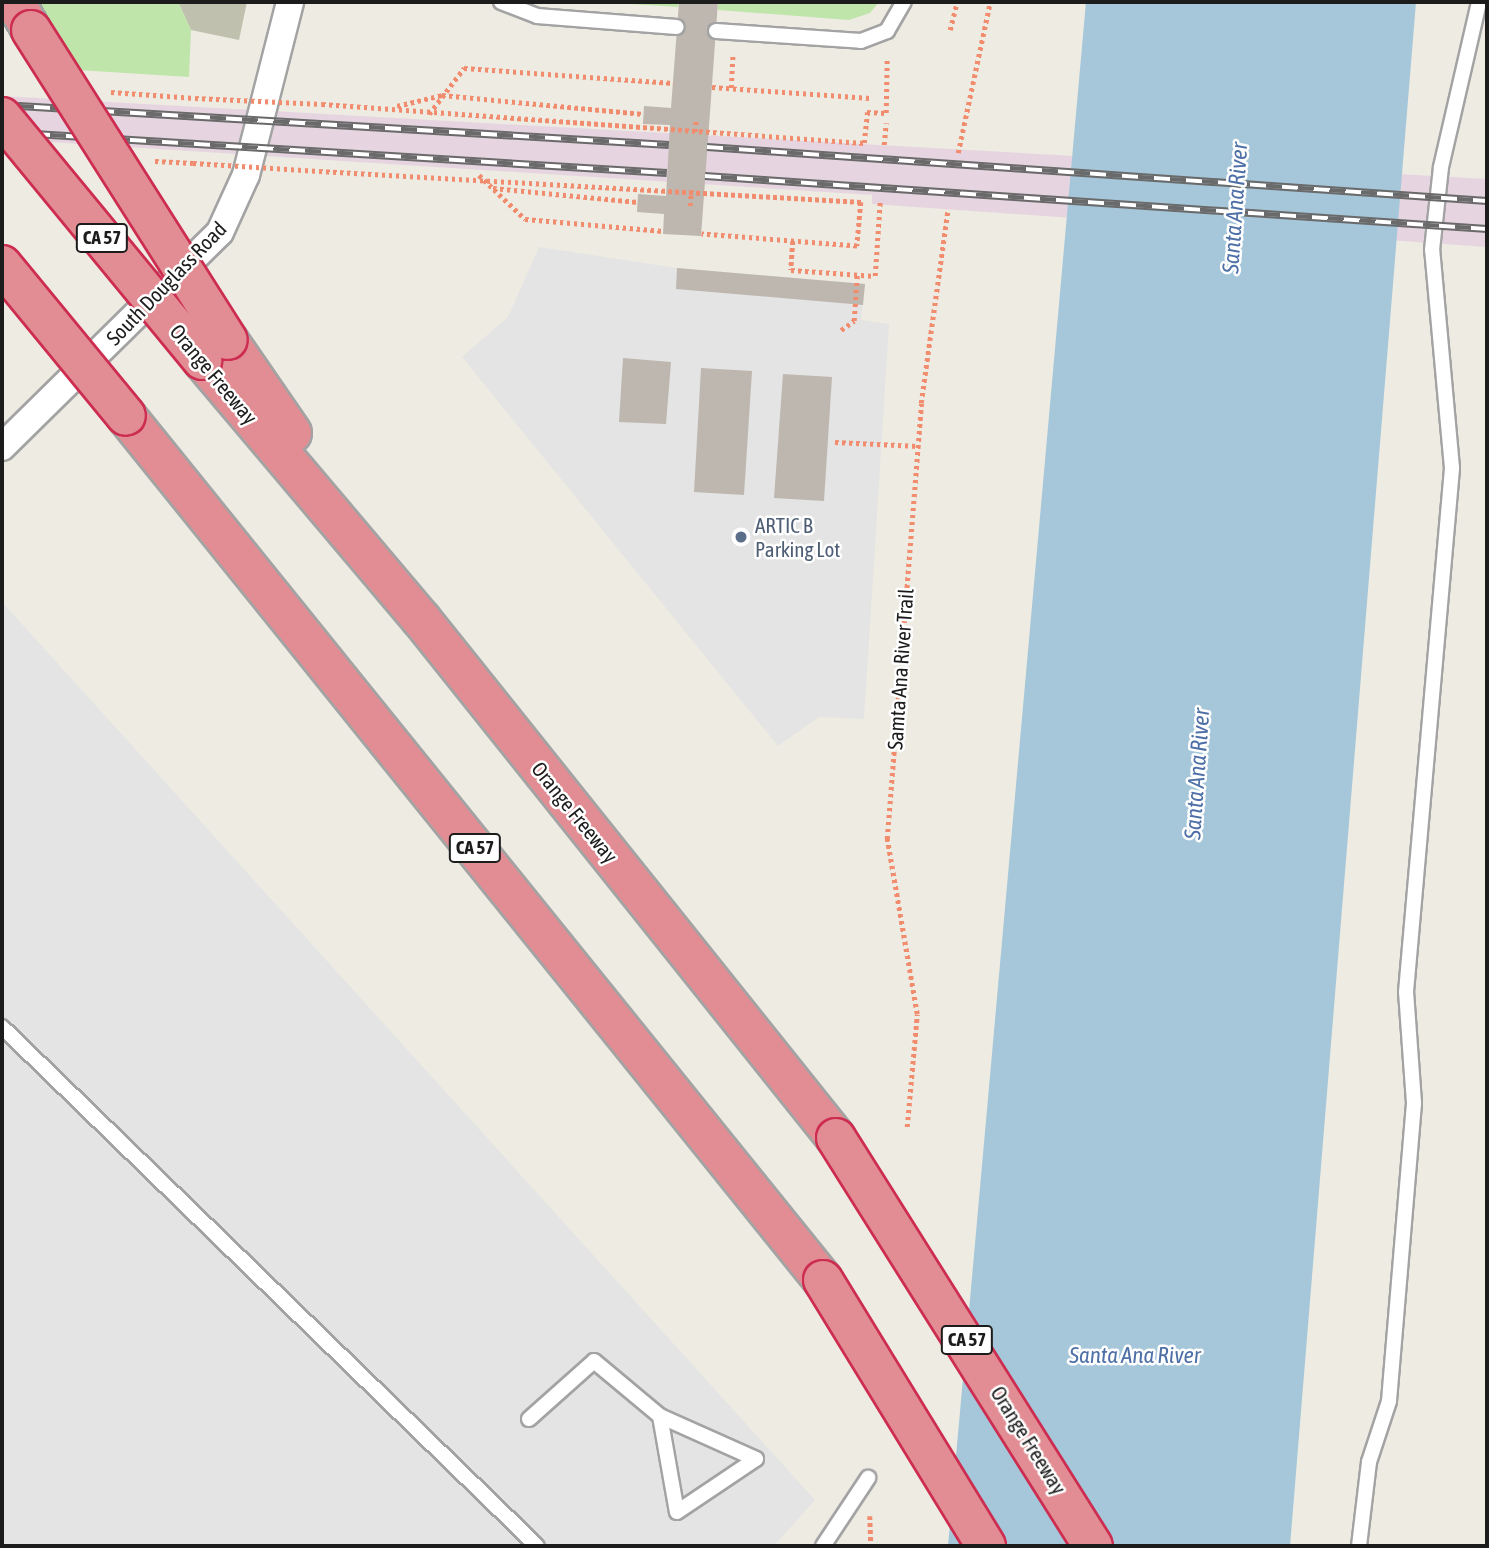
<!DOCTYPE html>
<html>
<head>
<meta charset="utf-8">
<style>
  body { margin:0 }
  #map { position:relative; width:1489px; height:1548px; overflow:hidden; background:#edebe2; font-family:"Asap Condensed",sans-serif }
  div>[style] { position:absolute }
  .industrial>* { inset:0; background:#e6d5e0 }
  .construction>* { inset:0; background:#bfc1ae }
  .grass>* { inset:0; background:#c0e5aa }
  .parking>* { inset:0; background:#e4e4e4 }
  .water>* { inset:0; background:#a5c7d9 }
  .building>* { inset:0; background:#bdb7af }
  .path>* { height:4.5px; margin-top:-2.25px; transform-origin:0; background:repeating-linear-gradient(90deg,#f28c6f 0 3.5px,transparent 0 7px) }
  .roads { filter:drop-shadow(2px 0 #a3a3a3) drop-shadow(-2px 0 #a3a3a3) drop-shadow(0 2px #a3a3a3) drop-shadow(0 -2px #a3a3a3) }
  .service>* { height:14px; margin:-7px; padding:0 7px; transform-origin:7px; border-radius:7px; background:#fff }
  .minor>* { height:26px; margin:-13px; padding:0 13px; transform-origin:13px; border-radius:13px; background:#fff }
  .motorway>* { height:38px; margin:-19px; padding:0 19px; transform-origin:19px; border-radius:19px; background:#e18d93 }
  .rail>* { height:8px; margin-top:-4px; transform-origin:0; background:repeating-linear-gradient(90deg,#fff 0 16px,#6a6a6a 0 32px); box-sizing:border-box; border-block:2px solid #6a6a6a }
  .path-bridge>* { height:4.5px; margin-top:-2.25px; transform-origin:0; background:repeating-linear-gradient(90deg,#f28c6f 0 3.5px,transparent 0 7px) }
  .bridges { filter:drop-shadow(2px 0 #cd2d51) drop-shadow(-2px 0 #cd2d51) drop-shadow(0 2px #cd2d51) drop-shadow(0 -2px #cd2d51) }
  .motorway-bridge>* { height:38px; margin:-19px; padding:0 19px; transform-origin:19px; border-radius:19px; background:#e18d93 }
  .dots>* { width:19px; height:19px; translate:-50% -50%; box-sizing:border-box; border:4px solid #fff; border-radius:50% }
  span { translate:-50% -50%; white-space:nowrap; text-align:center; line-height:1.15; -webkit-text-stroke:5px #fff; paint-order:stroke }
  .shield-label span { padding:2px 5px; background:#fff; border:2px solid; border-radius:5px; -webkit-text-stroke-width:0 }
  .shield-label { font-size:19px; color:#1c1c1c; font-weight:700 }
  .street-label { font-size:21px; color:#1c1c1c }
  .service-label { font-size:21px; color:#4e5e75 }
  .left { translate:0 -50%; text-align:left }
  .water-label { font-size:23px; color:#4e70a6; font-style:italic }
  .frame { position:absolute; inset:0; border:4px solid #1c1c1c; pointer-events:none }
</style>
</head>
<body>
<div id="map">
  <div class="industrial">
    <div style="clip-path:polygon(2px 96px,1487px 179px,1487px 247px,872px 204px,872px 195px,2px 139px)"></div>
  </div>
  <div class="construction">
    <div style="clip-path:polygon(178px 2px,247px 2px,239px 40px,191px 30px)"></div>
  </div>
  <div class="grass">
    <div style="clip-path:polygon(34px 2px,178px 2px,191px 30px,189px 77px,78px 70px)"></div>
    <div style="clip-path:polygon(601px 2px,679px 2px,678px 7px)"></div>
    <div style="clip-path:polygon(718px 2px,879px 2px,870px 13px,849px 20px,718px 10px)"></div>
  </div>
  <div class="parking">
    <div style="clip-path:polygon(539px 247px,677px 268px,865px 284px,861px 320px,889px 324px,864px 719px,819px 717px,778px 746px,462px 357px,508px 317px)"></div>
    <div style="clip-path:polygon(2px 602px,815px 1500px,774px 1546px,2px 1546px)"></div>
  </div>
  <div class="water">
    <div style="clip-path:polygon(1086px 2px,1416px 2px,1290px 1546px,948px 1546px)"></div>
  </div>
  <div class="building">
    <div style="clip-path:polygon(679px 2px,718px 2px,701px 236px,663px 234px,664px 214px,637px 212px,638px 194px,666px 196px,670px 125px,643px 124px,644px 106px,671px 108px)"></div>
    <div style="clip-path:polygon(677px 268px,865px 284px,863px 305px,676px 289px)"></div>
    <div style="clip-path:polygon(623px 358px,671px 362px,666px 424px,619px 422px)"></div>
    <div style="clip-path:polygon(701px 368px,752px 371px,744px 495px,694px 492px)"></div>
    <div style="clip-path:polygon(783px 374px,832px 377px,824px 501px,774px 498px)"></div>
  </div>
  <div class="path">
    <div style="left:950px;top:30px;width:29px;rotate:-76deg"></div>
    <div style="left:712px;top:87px;width:159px;rotate:4deg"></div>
    <div style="left:731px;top:88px;width:34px;rotate:-87deg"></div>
    <div style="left:111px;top:92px;width:84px;rotate:4.1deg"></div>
    <div style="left:322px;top:104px;width:543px;rotate:4.12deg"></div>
    <div style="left:864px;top:143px;width:31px;rotate:-84deg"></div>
    <div style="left:867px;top:112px;width:19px;rotate:3deg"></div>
    <div style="left:886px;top:113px;width:55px;rotate:-89deg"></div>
    <div style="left:397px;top:106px;width:46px;rotate:-13.7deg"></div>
    <div style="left:442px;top:95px;width:202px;rotate:5.4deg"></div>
    <div style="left:429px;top:114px;width:58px;rotate:-52.7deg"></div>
    <div style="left:464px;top:68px;width:210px;rotate:4.1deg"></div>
    <div style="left:695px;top:132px;width:14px;rotate:-86deg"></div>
    <div style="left:884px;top:145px;width:22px;rotate:-85deg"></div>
    <div style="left:958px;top:153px;width:154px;rotate:-78deg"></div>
    <div style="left:155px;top:161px;width:38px;rotate:3deg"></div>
    <div style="left:319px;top:171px;width:543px;rotate:3.27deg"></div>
    <div style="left:861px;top:202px;width:44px;rotate:95.2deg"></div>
    <div style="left:857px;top:246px;width:156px;rotate:-175.6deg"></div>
    <div style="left:479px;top:175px;width:64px;rotate:43.7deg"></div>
    <div style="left:525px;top:219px;width:139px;rotate:5deg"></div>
    <div style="left:493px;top:188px;width:146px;rotate:5.5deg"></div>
    <div style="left:690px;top:206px;width:16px;rotate:-86deg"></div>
    <div style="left:793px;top:241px;width:29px;rotate:94deg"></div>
    <div style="left:791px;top:270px;width:84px;rotate:4.1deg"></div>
    <div style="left:875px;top:276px;width:76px;rotate:-86.2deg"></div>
    <div style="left:841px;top:330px;width:16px;rotate:-35deg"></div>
    <div style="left:854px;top:321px;width:46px;rotate:-86.3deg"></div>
    <div style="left:835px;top:442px;width:83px;rotate:2.8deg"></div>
    <div style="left:907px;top:1127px;width:113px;rotate:-84.9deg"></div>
    <div style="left:917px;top:1014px;width:178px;rotate:-99.7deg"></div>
    <div style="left:887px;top:839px;width:437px;rotate:-85.5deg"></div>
    <div style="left:921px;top:403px;width:196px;rotate:-82.1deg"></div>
    <div style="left:870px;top:1516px;width:30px;rotate:88deg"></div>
  </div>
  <div class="roads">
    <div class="service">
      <div style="left:501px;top:2px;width:39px;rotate:21deg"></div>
      <div style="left:537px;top:16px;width:140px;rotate:4.5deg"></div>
      <div style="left:716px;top:31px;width:145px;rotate:3.9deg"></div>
      <div style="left:861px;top:41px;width:28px;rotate:-21deg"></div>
      <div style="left:887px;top:31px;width:34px;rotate:-60deg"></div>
      <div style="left:2px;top:1027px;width:745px;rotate:44.13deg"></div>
      <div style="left:529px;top:1419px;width:87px;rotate:-41.7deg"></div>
      <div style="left:594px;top:1361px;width:86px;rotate:39.8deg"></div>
      <div style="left:660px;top:1416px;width:97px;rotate:80deg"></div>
      <div style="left:677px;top:1512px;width:95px;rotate:-33.9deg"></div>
      <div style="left:756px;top:1459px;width:105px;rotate:-155.9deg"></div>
      <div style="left:823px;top:1546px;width:82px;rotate:-56.5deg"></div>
      <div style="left:1359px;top:1546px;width:85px;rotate:-83.2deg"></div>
      <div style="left:1369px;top:1462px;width:64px;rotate:-71.8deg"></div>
      <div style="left:1389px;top:1401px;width:299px;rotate:-85.2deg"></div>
      <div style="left:1414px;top:1103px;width:111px;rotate:-94.1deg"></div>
      <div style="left:1406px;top:992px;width:526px;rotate:-84.98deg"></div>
      <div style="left:1452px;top:468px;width:219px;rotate:-95.2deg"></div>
      <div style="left:1432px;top:250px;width:83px;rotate:-83.8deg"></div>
      <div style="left:1441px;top:167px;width:169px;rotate:-77deg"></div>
    </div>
    <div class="minor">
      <div style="left:2px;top:447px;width:306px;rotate:-44.6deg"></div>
      <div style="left:220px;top:232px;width:63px;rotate:-65.5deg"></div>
      <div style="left:246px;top:175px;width:179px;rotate:-75.7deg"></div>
    </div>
    <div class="motorway">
      <div style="left:15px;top:2px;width:32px;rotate:60deg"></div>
      <div style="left:228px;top:340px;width:113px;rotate:55.5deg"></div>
      <div style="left:202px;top:360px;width:339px;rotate:49.8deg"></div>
      <div style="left:421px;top:619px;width:665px;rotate:51.35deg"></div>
      <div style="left:126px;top:416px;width:1110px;rotate:51.11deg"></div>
    </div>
  </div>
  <div class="rail">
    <div style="left:2px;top:105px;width:668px;rotate:3.43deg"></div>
    <div style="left:2px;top:132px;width:666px;rotate:3.53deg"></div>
    <div style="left:707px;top:147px;width:782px;rotate:3.96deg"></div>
    <div style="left:705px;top:176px;width:784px;rotate:3.88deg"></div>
  </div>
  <div class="path-bridge">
    <div style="left:195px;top:98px;width:127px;rotate:2.7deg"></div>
    <div style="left:193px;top:163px;width:126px;rotate:3.6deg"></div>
  </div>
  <div class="bridges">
    <div class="motorway-bridge">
      <div style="left:31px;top:30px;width:367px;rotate:57.6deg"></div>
      <div style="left:2px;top:117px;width:315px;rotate:50.5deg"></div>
      <div style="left:2px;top:265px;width:195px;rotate:50.6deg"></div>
      <div style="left:836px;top:1138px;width:482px;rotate:57.8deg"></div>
      <div style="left:823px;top:1280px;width:312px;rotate:58.5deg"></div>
    </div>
  </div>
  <div class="dots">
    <div style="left:741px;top:537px;background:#5c6f8a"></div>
  </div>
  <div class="shield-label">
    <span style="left:102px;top:238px">CA 57</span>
    <span style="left:475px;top:848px">CA 57</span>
    <span style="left:967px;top:1340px">CA 57</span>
  </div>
  <div class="street-label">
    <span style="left:166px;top:283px;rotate:-46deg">South Douglass Road</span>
    <span style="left:214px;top:374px;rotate:50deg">Orange Freeway</span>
    <span style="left:900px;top:669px;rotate:-86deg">Samta Ana River Trail</span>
    <span style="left:575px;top:812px;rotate:51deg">Orange Freeway</span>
    <span style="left:1029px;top:1440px;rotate:58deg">Orange Freeway</span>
  </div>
  <div class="service-label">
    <span class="left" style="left:755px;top:537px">ARTIC B<br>Parking Lot</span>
  </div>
  <div class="water-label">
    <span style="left:1235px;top:208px;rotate:-86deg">Santa Ana River</span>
    <span style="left:1197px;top:774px;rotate:-86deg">Santa Ana River</span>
    <span style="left:1135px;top:1355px">Santa Ana River</span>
  </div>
  <div class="frame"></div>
</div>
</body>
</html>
